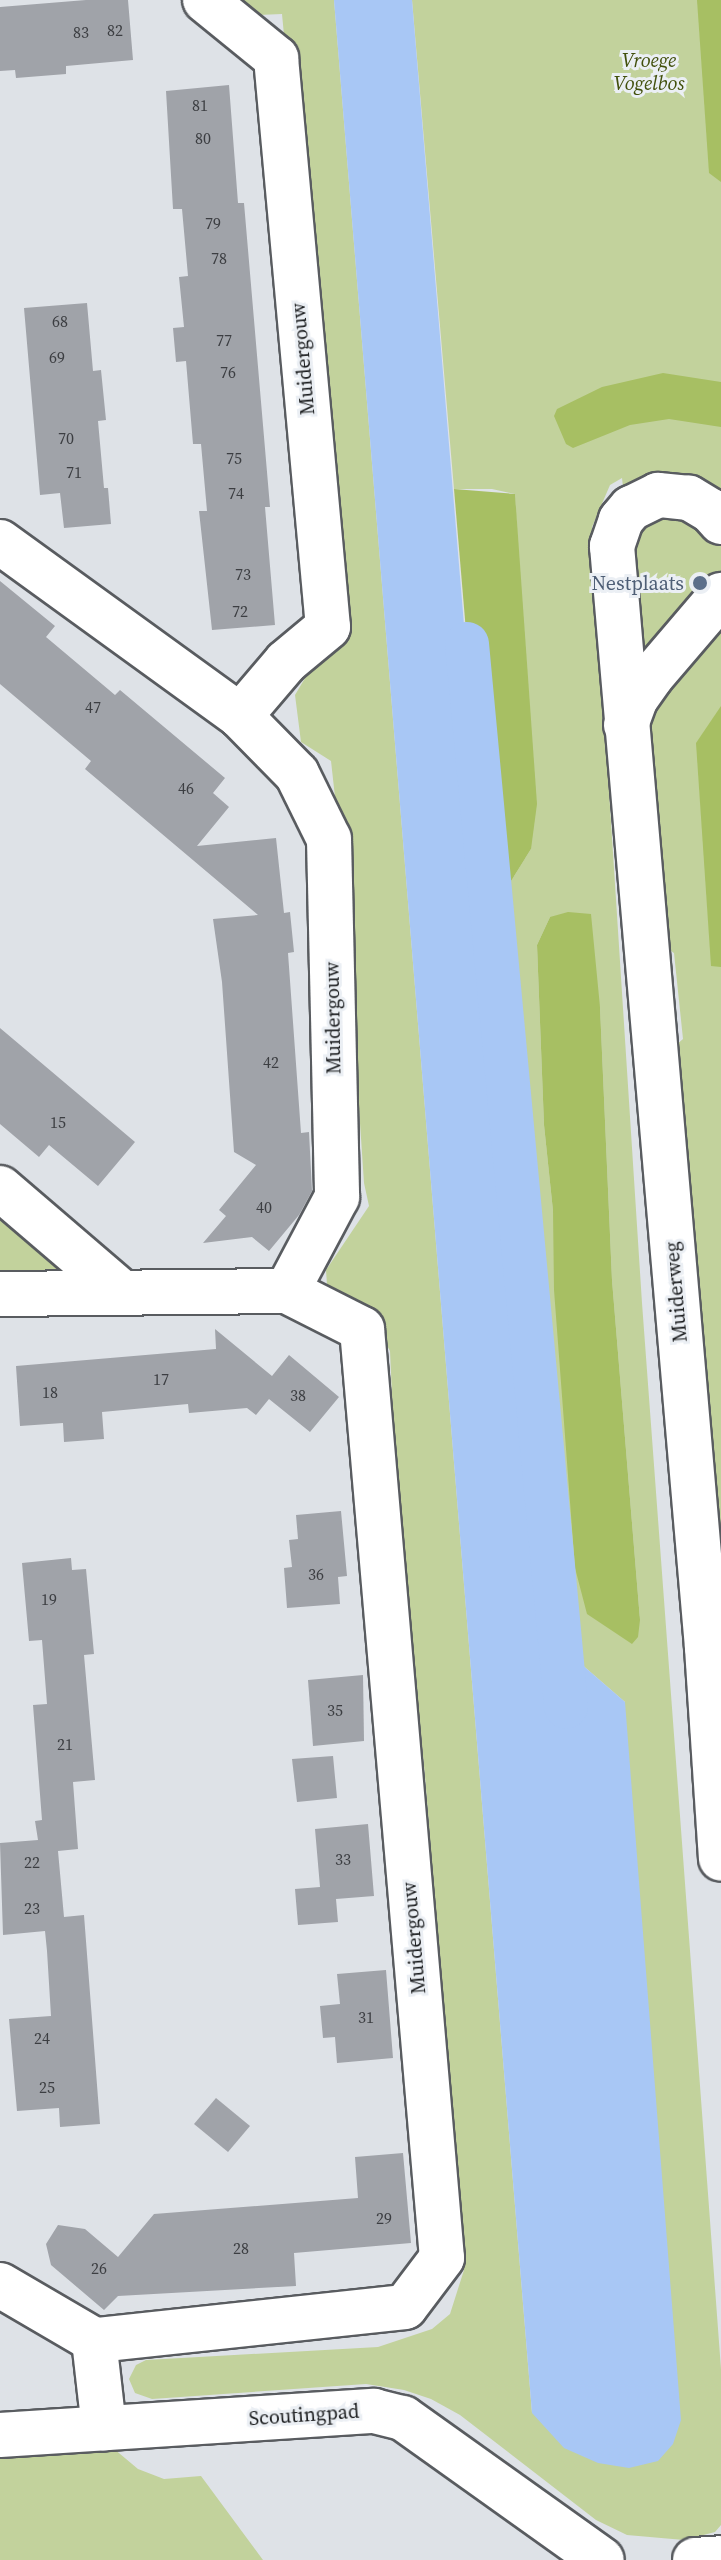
<!DOCTYPE html>
<html>
<head>
<meta charset="utf-8">
<style>
  body { margin:0 }
  #map { position:relative; width:721px; height:2560px; overflow:hidden; background:#dee2e7; font-family:"Source Serif 4",serif }
  div>[style] { position:absolute }
  .green>* { inset:0; background:#c2d29c }
  .forest>* { inset:0; background:#a7bf63 }
  .water>* { inset:0; background:#a8c7f5 }
  .canal>* { height:44px; margin:-22px; padding:0 22px; transform-origin:22px; border-radius:22px; background:#a8c7f5 }
  .building>* { inset:0; background:#a0a3a9 }
  .roads { filter:drop-shadow(2px 0 #595c60) drop-shadow(-2px 0 #595c60) drop-shadow(0 2px #595c60) drop-shadow(0 -2px #595c60) }
  .minor>* { height:44px; margin:-22px; padding:0 22px; transform-origin:22px; border-radius:22px; background:#fff }
  .dots>* { width:22px; height:22px; translate:-50% -50%; box-sizing:border-box; border:4px solid #ebeff4; border-radius:50% }
  span { translate:-50% -50%; white-space:nowrap; text-align:center; line-height:1.15; -webkit-text-stroke:6px #ebeff4; paint-order:stroke }
  .number-label { font-size:16px; color:#3c3e42 }
  .number-label span { -webkit-text-stroke-width:0 }
  .park-label { font-size:20px; color:#42500c; font-style:italic }
  .street-label { font-size:20px; color:#1b1d1f }
  .service-label { font-size:20px; color:#4e5e75 }
  .right { translate:-100% -50%; text-align:right }
</style>
</head>
<body>
<div id="map">
  <div class="green">
    <div style="clip-path:polygon(evenodd,235px 0,334px 0,532px 2413px,625px 1702px,557px 1643px,537px 1502px,490px 915px,531px 849px,515px 494px,492px 489px,454px 489px,412px 0,721px 0,721px 1650px,676px 1045px,683px 1039px,674px 953px,667px 948px,649px 729px,622px 478px,610px 485px,592px 527px,642px 1303px,721px 2369px,721px 2525px,715px 2532px,684px 2540px,627px 2535px,596px 2520px,460px 2415px,431px 2399px,404px 2390px,366px 2384px,152px 2399px,135px 2393px,129px 2379px,136px 2365px,146px 2360px,378px 2347px,432px 2329px,450px 2314px,464px 2270px,425px 1776px,396px 1485px,390px 1351px,371px 1317px,327px 1285px,326px 1270px,369px 1206px,364px 1183px,343px 869px,331px 761px,301px 742px,295px 695px,330px 636px,300px 203px,282px 14px,258px 15px,235px 0,550px 917px,600px 1007px,612px 1280px,640px 1620px,553px 1211px,544px 1125px,537px 945px,550px 917px)"></div>
    <div style="clip-path:polygon(0 1209px,72px 1276px,0 1283px)"></div>
    <div style="clip-path:polygon(107px 2443px,138px 2469px,164px 2479px,201px 2476px,263px 2560px,0 2560px,0 2450px)"></div>
  </div>
  <div class="forest">
    <div style="clip-path:polygon(697px 0,721px 0,721px 182px,709px 173px)"></div>
    <div style="clip-path:polygon(663px 373px,721px 382px,721px 427px,669px 419px,630px 425px,573px 448px,566px 444px,554px 416px,557px 409px,602px 387px)"></div>
    <div style="clip-path:polygon(454px 489px,515px 494px,537px 804px,531px 849px,490px 915px)"></div>
    <div style="clip-path:polygon(721px 706px,721px 967px,711px 966px,696px 743px)"></div>
    <div style="clip-path:polygon(568px 912px,591px 914px,600px 1007px,612px 1280px,640px 1620px,638px 1637px,632px 1644px,587px 1614px,575px 1568px,554px 1290px,553px 1211px,544px 1125px,537px 945px,550px 917px)"></div>
  </div>
  <div class="water">
    <div style="clip-path:polygon(334px 0,412px 0,537px 1502px,557px 1643px,625px 1702px,681px 2420px,673px 2444px,658px 2461px,629px 2468px,598px 2463px,564px 2448px,532px 2413px)"></div>
  </div>
  <div class="canal">
    <div style="left:467px;top:644px;width:1067px;rotate:84.67deg"></div>
  </div>
  <div class="building">
    <div style="clip-path:polygon(86px 0,128px 0,133px 60px,66px 66px,66px 74px,16px 78px,15px 70px,0 71px,0 7px)"></div>
    <div style="clip-path:polygon(229px 85px,238px 203px,244px 203px,270px 507px,265px 507px,275px 625px,212px 630px,199px 511px,207px 511px,201px 444px,193px 444px,186px 361px,176px 362px,173px 328px,184px 327px,179px 277px,188px 276px,182px 209px,173px 209px,166px 91px)"></div>
    <div style="clip-path:polygon(87px 303px,93px 371px,101px 370px,106px 420px,98px 421px,104px 488px,108px 488px,111px 524px,64px 528px,60px 493px,40px 495px,24px 308px)"></div>
    <div style="clip-path:polygon(0 581px,55px 626px,46px 637px,115px 695px,120px 690px,225px 778px,213px 793px,229px 807px,197px 846px,276px 838px,284px 913px,290px 912px,294px 952px,288px 953px,301px 1133px,309px 1132px,312px 1191px,299px 1215px,269px 1251px,252px 1237px,203px 1243px,226px 1216px,219px 1210px,256px 1165px,234px 1152px,222px 982px,213px 919px,258px 915px,85px 769px,91px 761px,0 684px)"></div>
    <div style="clip-path:polygon(0 1028px,135px 1142px,98px 1186px,49px 1145px,39px 1157px,0 1124px)"></div>
    <div style="clip-path:polygon(215px 1329px,272px 1376px,289px 1355px,339px 1397px,310px 1432px,269px 1399px,256px 1415px,247px 1408px,189px 1413px,188px 1404px,102px 1412px,104px 1439px,64px 1442px,63px 1423px,20px 1426px,16px 1366px,216px 1349px)"></div>
    <div style="clip-path:polygon(341px 1511px,347px 1576px,338px 1577px,340px 1604px,287px 1608px,284px 1568px,292px 1567px,289px 1540px,298px 1539px,296px 1515px)"></div>
    <div style="clip-path:polygon(71px 1558px,72px 1570px,86px 1569px,94px 1654px,84px 1655px,95px 1780px,73px 1782px,78px 1849px,58px 1851px,64px 1917px,84px 1915px,100px 2124px,60px 2127px,59px 2108px,17px 2111px,9px 2019px,51px 2016px,47px 1951px,45px 1931px,3px 1935px,0 1843px,38px 1840px,35px 1821px,42px 1820px,33px 1705px,47px 1704px,42px 1640px,29px 1641px,22px 1563px)"></div>
    <div style="clip-path:polygon(363px 1675px,364px 1741px,313px 1746px,308px 1680px)"></div>
    <div style="clip-path:polygon(333px 1756px,337px 1798px,297px 1802px,292px 1759px)"></div>
    <div style="clip-path:polygon(368px 1824px,374px 1896px,336px 1899px,338px 1922px,298px 1925px,295px 1889px,320px 1887px,315px 1829px)"></div>
    <div style="clip-path:polygon(386px 1970px,393px 2058px,337px 2063px,335px 2037px,323px 2038px,320px 2006px,340px 2004px,337px 1974px)"></div>
    <div style="clip-path:polygon(216px 2098px,250px 2126px,228px 2152px,194px 2124px)"></div>
    <div style="clip-path:polygon(403px 2153px,411px 2243px,294px 2253px,296px 2286px,118px 2296px,104px 2310px,51px 2265px,46px 2244px,58px 2225px,85px 2229px,118px 2257px,154px 2214px,358px 2198px,355px 2157px)"></div>
  </div>
  <div class="roads">
    <div class="minor">
      <div style="left:205px;top:0;width:92px;rotate:39.2deg"></div>
      <div style="left:276px;top:58px;width:571px;rotate:84.78deg"></div>
      <div style="left:328px;top:627px;width:55px;rotate:140.2deg"></div>
      <div style="left:286px;top:662px;width:71px;rotate:130.4deg"></div>
      <div style="left:721px;top:522px;width:15px;rotate:-132deg"></div>
      <div style="left:711px;top:511px;width:26px;rotate:-149deg"></div>
      <div style="left:689px;top:498px;width:31px;rotate:-174deg"></div>
      <div style="left:658px;top:495px;width:30px;rotate:154deg"></div>
      <div style="left:631px;top:508px;width:16px;rotate:130deg"></div>
      <div style="left:621px;top:520px;width:28px;rotate:109deg"></div>
      <div style="left:612px;top:546px;width:1106px;rotate:85.07deg"></div>
      <div style="left:707px;top:1648px;width:211px;rotate:86.2deg"></div>
      <div style="left:0;top:542px;width:296px;rotate:35.9deg"></div>
      <div style="left:240px;top:716px;width:81px;rotate:45.5deg"></div>
      <div style="left:297px;top:774px;width:72px;rotate:63.8deg"></div>
      <div style="left:329px;top:839px;width:358px;rotate:88.7deg"></div>
      <div style="left:337px;top:1197px;width:106px;rotate:118deg"></div>
      <div style="left:626px;top:725px;width:27px;rotate:-70deg"></div>
      <div style="left:635px;top:700px;width:28px;rotate:-55deg"></div>
      <div style="left:651px;top:677px;width:108px;rotate:-49.5deg"></div>
      <div style="left:0;top:1188px;width:158px;rotate:40.6deg"></div>
      <div style="left:0;top:1294px;width:287px;rotate:-0.6deg"></div>
      <div style="left:287px;top:1291px;width:84px;rotate:26.9deg"></div>
      <div style="left:362px;top:1329px;width:932px;rotate:85.08deg"></div>
      <div style="left:442px;top:2258px;width:61px;rotate:127.1deg"></div>
      <div style="left:405px;top:2307px;width:313px;rotate:173.9deg"></div>
      <div style="left:0;top:2285px;width:109px;rotate:30.3deg"></div>
      <div style="left:94px;top:2340px;width:89px;rotate:83.5deg"></div>
      <div style="left:0;top:2435px;width:375px;rotate:-3.7deg"></div>
      <div style="left:374px;top:2411px;width:30px;rotate:14deg"></div>
      <div style="left:403px;top:2418px;width:244px;rotate:35.5deg"></div>
      <div style="left:695px;top:2560px;width:26px;rotate:-4deg"></div>
    </div>
  </div>
  <div class="dots">
    <div style="left:700px;top:583px;background:#5c6f8a"></div>
  </div>
  <div class="number-label">
    <span style="left:115px;top:30px">82</span>
    <span style="left:81px;top:32px">83</span>
    <span style="left:200px;top:105px">81</span>
    <span style="left:203px;top:138px">80</span>
    <span style="left:213px;top:223px">79</span>
    <span style="left:219px;top:258px">78</span>
    <span style="left:60px;top:321px">68</span>
    <span style="left:224px;top:340px">77</span>
    <span style="left:57px;top:357px">69</span>
    <span style="left:228px;top:372px">76</span>
    <span style="left:66px;top:438px">70</span>
    <span style="left:234px;top:458px">75</span>
    <span style="left:74px;top:472px">71</span>
    <span style="left:236px;top:493px">74</span>
    <span style="left:243px;top:574px">73</span>
    <span style="left:240px;top:611px">72</span>
    <span style="left:93px;top:707px">47</span>
    <span style="left:186px;top:788px">46</span>
    <span style="left:271px;top:1062px">42</span>
    <span style="left:58px;top:1122px">15</span>
    <span style="left:264px;top:1207px">40</span>
    <span style="left:161px;top:1379px">17</span>
    <span style="left:50px;top:1392px">18</span>
    <span style="left:298px;top:1395px">38</span>
    <span style="left:316px;top:1574px">36</span>
    <span style="left:49px;top:1599px">19</span>
    <span style="left:335px;top:1710px">35</span>
    <span style="left:65px;top:1744px">21</span>
    <span style="left:343px;top:1859px">33</span>
    <span style="left:32px;top:1862px">22</span>
    <span style="left:32px;top:1908px">23</span>
    <span style="left:366px;top:2017px">31</span>
    <span style="left:42px;top:2038px">24</span>
    <span style="left:47px;top:2087px">25</span>
    <span style="left:384px;top:2218px">29</span>
    <span style="left:241px;top:2248px">28</span>
    <span style="left:99px;top:2268px">26</span>
  </div>
  <div class="park-label">
    <span style="left:649px;top:72px">Vroege<br>Vogelbos</span>
  </div>
  <div class="street-label">
    <span style="left:303px;top:359px;rotate:-95deg">Muidergouw</span>
    <span style="left:333px;top:1018px;rotate:-91deg">Muidergouw</span>
    <span style="left:676px;top:1292px;rotate:-95deg">Muiderweg</span>
    <span style="left:414px;top:1938px;rotate:-95deg">Muidergouw</span>
    <span style="left:304px;top:2415px;rotate:-4deg">Scoutingpad</span>
  </div>
  <div class="service-label">
    <span class="right" style="left:684px;top:583px">Nestplaats</span>
  </div>
</div>
</body>
</html>
